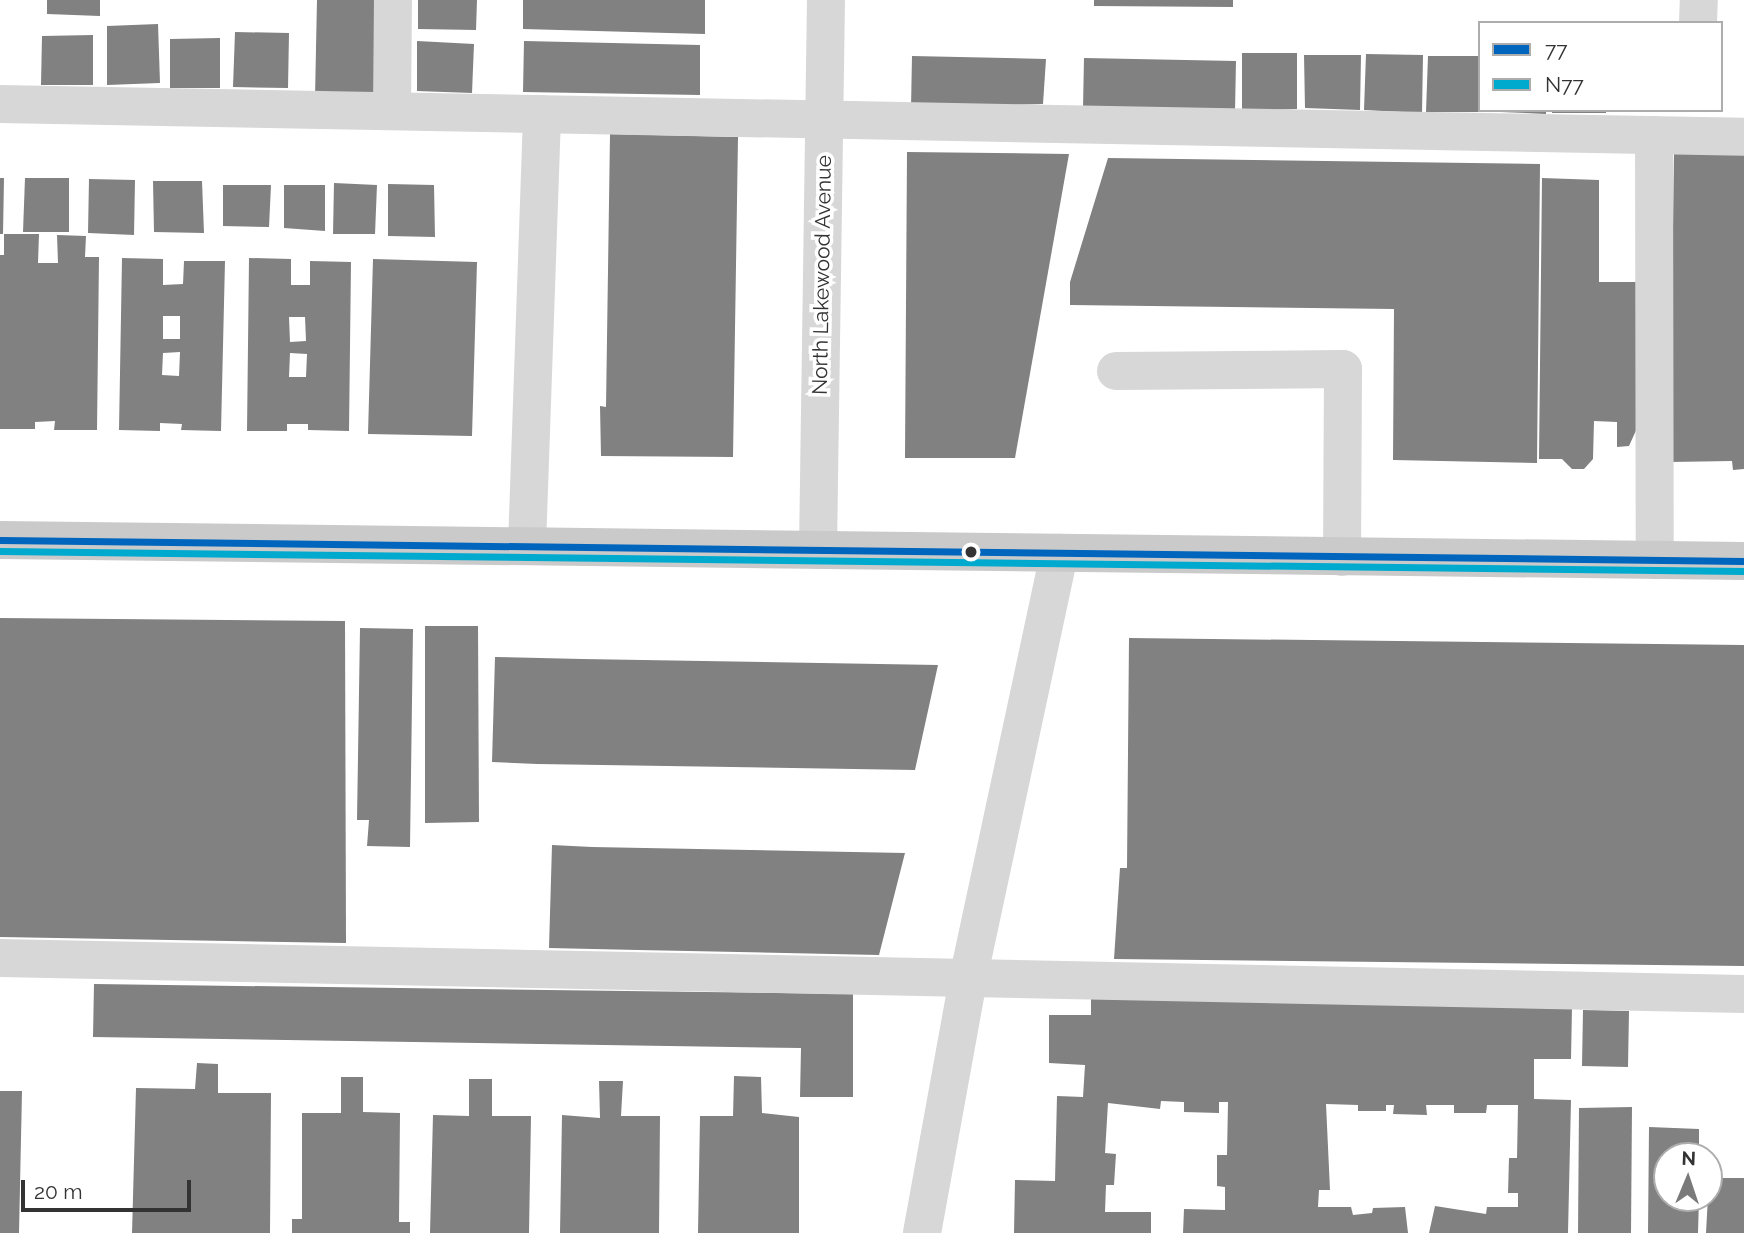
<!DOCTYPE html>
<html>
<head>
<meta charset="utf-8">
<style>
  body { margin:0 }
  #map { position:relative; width:1744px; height:1233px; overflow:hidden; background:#fff; font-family:Raleway,sans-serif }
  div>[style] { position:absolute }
  .building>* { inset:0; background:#818181 }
  .minor>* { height:38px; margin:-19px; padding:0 19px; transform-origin:19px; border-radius:19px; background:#d7d7d7 }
  .major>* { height:38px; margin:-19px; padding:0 19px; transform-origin:19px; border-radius:19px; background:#cacaca }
  .bus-1>* { height:7px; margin:-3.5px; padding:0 3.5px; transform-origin:3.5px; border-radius:3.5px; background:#0065bd }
  .bus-2>* { height:7px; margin:-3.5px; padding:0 3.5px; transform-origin:3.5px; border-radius:3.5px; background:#00a9ce }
  .dots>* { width:19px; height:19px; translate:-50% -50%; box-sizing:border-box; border:4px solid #fff; border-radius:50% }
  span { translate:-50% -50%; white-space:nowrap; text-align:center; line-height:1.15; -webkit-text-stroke:7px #fff; paint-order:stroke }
  .street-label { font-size:21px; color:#333 }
  .legend { position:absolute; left:1478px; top:21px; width:245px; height:91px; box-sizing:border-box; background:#fff; border:2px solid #adadad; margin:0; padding:9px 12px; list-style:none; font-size:21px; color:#333 }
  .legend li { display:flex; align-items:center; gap:14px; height:35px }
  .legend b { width:35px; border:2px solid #adadad }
  .north { position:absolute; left:1653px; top:1142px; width:70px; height:70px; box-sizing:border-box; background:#fff; border:2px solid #adadad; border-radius:50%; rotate:2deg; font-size:19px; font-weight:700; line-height:28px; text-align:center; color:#333 }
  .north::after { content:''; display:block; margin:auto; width:24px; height:32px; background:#7a7a7a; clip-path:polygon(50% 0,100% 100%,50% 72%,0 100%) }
  .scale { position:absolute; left:21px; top:1180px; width:170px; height:32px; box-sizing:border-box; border:4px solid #333; border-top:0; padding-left:9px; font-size:21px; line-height:24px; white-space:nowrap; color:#333; -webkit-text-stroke:5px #fff; paint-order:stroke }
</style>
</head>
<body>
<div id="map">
  <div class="building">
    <div style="clip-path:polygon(47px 0,100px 0,100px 16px,47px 14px)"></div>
    <div style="clip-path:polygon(317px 0,377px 0,377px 98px,315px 97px)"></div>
    <div style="clip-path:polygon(418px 0,477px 0,476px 30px,418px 29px)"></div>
    <div style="clip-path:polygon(523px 0,705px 0,705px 34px,523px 29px)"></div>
    <div style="clip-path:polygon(1094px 0,1233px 0,1233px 7px,1094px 6px)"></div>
    <div style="clip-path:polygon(158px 24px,160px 83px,107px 85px,107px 26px)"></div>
    <div style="clip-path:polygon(235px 32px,289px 33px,288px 88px,233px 87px)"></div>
    <div style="clip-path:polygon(93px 35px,93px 85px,41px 85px,42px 36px)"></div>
    <div style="clip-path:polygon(220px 38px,220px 88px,170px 88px,170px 39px)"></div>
    <div style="clip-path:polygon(417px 41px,474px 44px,472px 93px,417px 91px)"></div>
    <div style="clip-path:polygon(524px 41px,700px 45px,700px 95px,523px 92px)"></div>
    <div style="clip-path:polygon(1242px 53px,1297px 53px,1297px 109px,1242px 111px)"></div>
    <div style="clip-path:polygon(1366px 54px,1423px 55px,1422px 113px,1364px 110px)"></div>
    <div style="clip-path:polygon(1304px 55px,1361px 55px,1360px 110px,1305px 108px)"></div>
    <div style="clip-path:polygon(912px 56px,1046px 59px,1043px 104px,911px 108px)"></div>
    <div style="clip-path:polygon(1428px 56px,1480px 56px,1480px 112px,1426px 112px)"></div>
    <div style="clip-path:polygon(1084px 58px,1236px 61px,1235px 111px,1083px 108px)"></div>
    <div style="clip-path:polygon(1501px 110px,1546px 110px,1546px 114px,1501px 112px)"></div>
    <div style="clip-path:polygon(1552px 110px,1606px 110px,1606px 113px,1552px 113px)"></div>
    <div style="clip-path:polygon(610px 134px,738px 137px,733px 457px,601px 456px,600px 406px,606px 407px)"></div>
    <div style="clip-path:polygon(1674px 150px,1744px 150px,1744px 469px,1733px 470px,1732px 461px,1670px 462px)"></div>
    <div style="clip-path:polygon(907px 152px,1069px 154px,1015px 458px,905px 458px)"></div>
    <div style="clip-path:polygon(1108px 158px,1540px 164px,1537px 463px,1393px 460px,1394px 309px,1070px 305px,1070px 282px)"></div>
    <div style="clip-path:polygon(0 178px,4px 178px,3px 234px,0 234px)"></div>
    <div style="clip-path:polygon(25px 178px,69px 178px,69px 232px,23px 232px)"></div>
    <div style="clip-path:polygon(1542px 178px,1599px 180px,1599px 282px,1640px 282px,1638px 426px,1629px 446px,1617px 447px,1617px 422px,1594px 421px,1593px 459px,1584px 469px,1572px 469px,1562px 459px,1539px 459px)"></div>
    <div style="clip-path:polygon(89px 179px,135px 180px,134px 235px,88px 233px)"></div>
    <div style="clip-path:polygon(153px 181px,202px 181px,204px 233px,154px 232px)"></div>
    <div style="clip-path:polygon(334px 183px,377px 185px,375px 234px,333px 234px)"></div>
    <div style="clip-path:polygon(388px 184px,434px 185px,435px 237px,388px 236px)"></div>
    <div style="clip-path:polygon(223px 185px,271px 185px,269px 227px,223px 226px)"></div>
    <div style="clip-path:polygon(284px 185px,325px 185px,325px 231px,284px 228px)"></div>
    <div style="clip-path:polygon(4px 234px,39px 234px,38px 263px,58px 263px,57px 235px,86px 236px,85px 257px,99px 257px,97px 430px,54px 430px,55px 421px,35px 422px,35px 429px,0 429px,0 255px,4px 255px)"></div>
    <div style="clip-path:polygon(evenodd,122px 258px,163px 259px,163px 285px,183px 284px,184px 261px,225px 261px,221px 431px,181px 430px,182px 424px,160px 423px,160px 431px,119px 430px,122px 258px,163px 316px,180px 316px,180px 339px,163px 339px,163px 316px,122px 258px,180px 352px,179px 376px,162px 375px,163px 353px,180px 352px)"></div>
    <div style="clip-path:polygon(evenodd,249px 258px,291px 259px,291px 285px,310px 285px,310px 261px,351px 262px,349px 431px,308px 430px,308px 424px,287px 424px,287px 431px,247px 431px,249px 258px,289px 317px,305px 317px,306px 341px,290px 342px,289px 317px,249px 258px,290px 353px,307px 354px,306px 377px,289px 377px,290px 353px)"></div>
    <div style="clip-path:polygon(373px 259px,477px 262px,472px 436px,368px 434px)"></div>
    <div style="clip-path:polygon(0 618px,345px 621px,346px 943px,0 937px)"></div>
    <div style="clip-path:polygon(425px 626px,478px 626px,479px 822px,425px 823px)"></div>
    <div style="clip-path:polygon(360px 628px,413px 629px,410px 847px,367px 846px,369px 820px,357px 820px)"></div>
    <div style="clip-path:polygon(1129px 638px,1744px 645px,1744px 966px,1114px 959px,1120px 868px,1127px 868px)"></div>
    <div style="clip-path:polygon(495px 657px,582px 659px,938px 665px,915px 770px,537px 764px,492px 762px)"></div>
    <div style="clip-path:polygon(552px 845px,592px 847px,905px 853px,879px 955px,638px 950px,549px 948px)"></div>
    <div style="clip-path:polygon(94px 984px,853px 994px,853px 1097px,800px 1097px,801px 1048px,93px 1037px)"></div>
    <div style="clip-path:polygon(1091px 997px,1572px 1007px,1571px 1059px,1534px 1059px,1534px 1099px,1571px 1100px,1568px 1233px,1429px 1233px,1435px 1206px,1486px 1214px,1487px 1207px,1518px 1207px,1518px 1193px,1508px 1193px,1509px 1158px,1517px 1158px,1518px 1105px,1487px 1105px,1486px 1113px,1454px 1113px,1454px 1105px,1426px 1105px,1427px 1115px,1393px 1114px,1394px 1105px,1386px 1105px,1386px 1111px,1358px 1111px,1358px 1105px,1326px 1104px,1330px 1190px,1319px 1190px,1318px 1207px,1351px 1207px,1353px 1215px,1372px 1213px,1373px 1208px,1405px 1207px,1408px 1233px,1183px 1233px,1184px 1209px,1225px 1210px,1225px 1187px,1217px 1186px,1217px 1155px,1227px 1155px,1228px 1102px,1219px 1102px,1219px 1113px,1184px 1112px,1184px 1102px,1161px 1101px,1160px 1109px,1108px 1103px,1105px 1153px,1116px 1154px,1114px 1185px,1106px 1185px,1105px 1212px,1151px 1212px,1151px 1233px,1014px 1233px,1015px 1180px,1055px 1181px,1057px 1096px,1083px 1097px,1085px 1065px,1049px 1063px,1049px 1015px,1091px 1015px)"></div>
    <div style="clip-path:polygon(1583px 1010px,1629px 1011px,1628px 1067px,1582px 1066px)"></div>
    <div style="clip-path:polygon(197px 1063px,218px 1064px,218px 1093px,271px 1093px,270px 1233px,132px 1233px,136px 1088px,195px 1089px)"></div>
    <div style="clip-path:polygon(734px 1076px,761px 1077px,762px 1113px,799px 1117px,799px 1233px,698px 1233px,700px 1116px,733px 1116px)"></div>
    <div style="clip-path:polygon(341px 1077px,363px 1077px,363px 1112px,400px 1113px,399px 1222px,410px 1222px,410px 1233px,292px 1233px,292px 1219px,302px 1219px,302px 1113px,341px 1113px)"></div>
    <div style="clip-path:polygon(469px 1079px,492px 1079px,492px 1116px,531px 1116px,529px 1233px,430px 1233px,433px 1115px,469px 1116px)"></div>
    <div style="clip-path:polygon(599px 1081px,623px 1081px,621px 1116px,660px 1116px,659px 1233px,560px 1233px,562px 1115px,600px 1118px)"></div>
    <div style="clip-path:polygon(0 1091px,22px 1091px,19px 1233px,0 1233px)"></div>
    <div style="clip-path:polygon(1632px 1107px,1631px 1233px,1578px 1233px,1579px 1108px)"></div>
    <div style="clip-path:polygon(1649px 1127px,1699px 1129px,1699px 1156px,1667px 1156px,1667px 1198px,1699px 1198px,1698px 1233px,1648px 1233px)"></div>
    <div style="clip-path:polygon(1709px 1178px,1744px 1178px,1744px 1233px,1706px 1233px)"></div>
  </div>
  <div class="minor">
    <div style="left:1698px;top:23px;width:23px;rotate:-88deg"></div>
    <div style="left:0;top:104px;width:1744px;rotate:1.08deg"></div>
    <div style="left:392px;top:111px;width:111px;rotate:-89.5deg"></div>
    <div style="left:1654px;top:135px;width:425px;rotate:89.9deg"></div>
    <div style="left:1116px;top:371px;width:227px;rotate:-0.5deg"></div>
    <div style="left:1343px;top:369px;width:188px;rotate:90.3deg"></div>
    <div style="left:527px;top:546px;width:432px;rotate:-88deg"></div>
    <div style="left:818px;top:550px;width:550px;rotate:-89.17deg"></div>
    <div style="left:0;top:958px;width:1744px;rotate:1.18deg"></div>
    <div style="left:922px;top:1233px;width:258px;rotate:-79.7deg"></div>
    <div style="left:968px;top:979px;width:436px;rotate:-77.9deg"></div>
  </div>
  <div class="major">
    <div style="left:0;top:540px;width:1744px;rotate:0.69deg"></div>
  </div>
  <div class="bus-1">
    <div style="left:0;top:540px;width:1744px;rotate:0.69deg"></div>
  </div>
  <div class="bus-2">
    <div style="left:0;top:551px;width:1744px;rotate:0.66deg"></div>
  </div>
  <div class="dots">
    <div style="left:971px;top:552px;background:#333"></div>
  </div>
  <div class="street-label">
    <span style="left:822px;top:275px;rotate:-89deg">North Lakewood Avenue</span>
  </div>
  <ul class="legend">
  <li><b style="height:9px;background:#0065bd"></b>77</li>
  <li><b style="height:9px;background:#00a9ce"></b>N77</li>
  </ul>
  <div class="north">N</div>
  <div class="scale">20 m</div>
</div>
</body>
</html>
